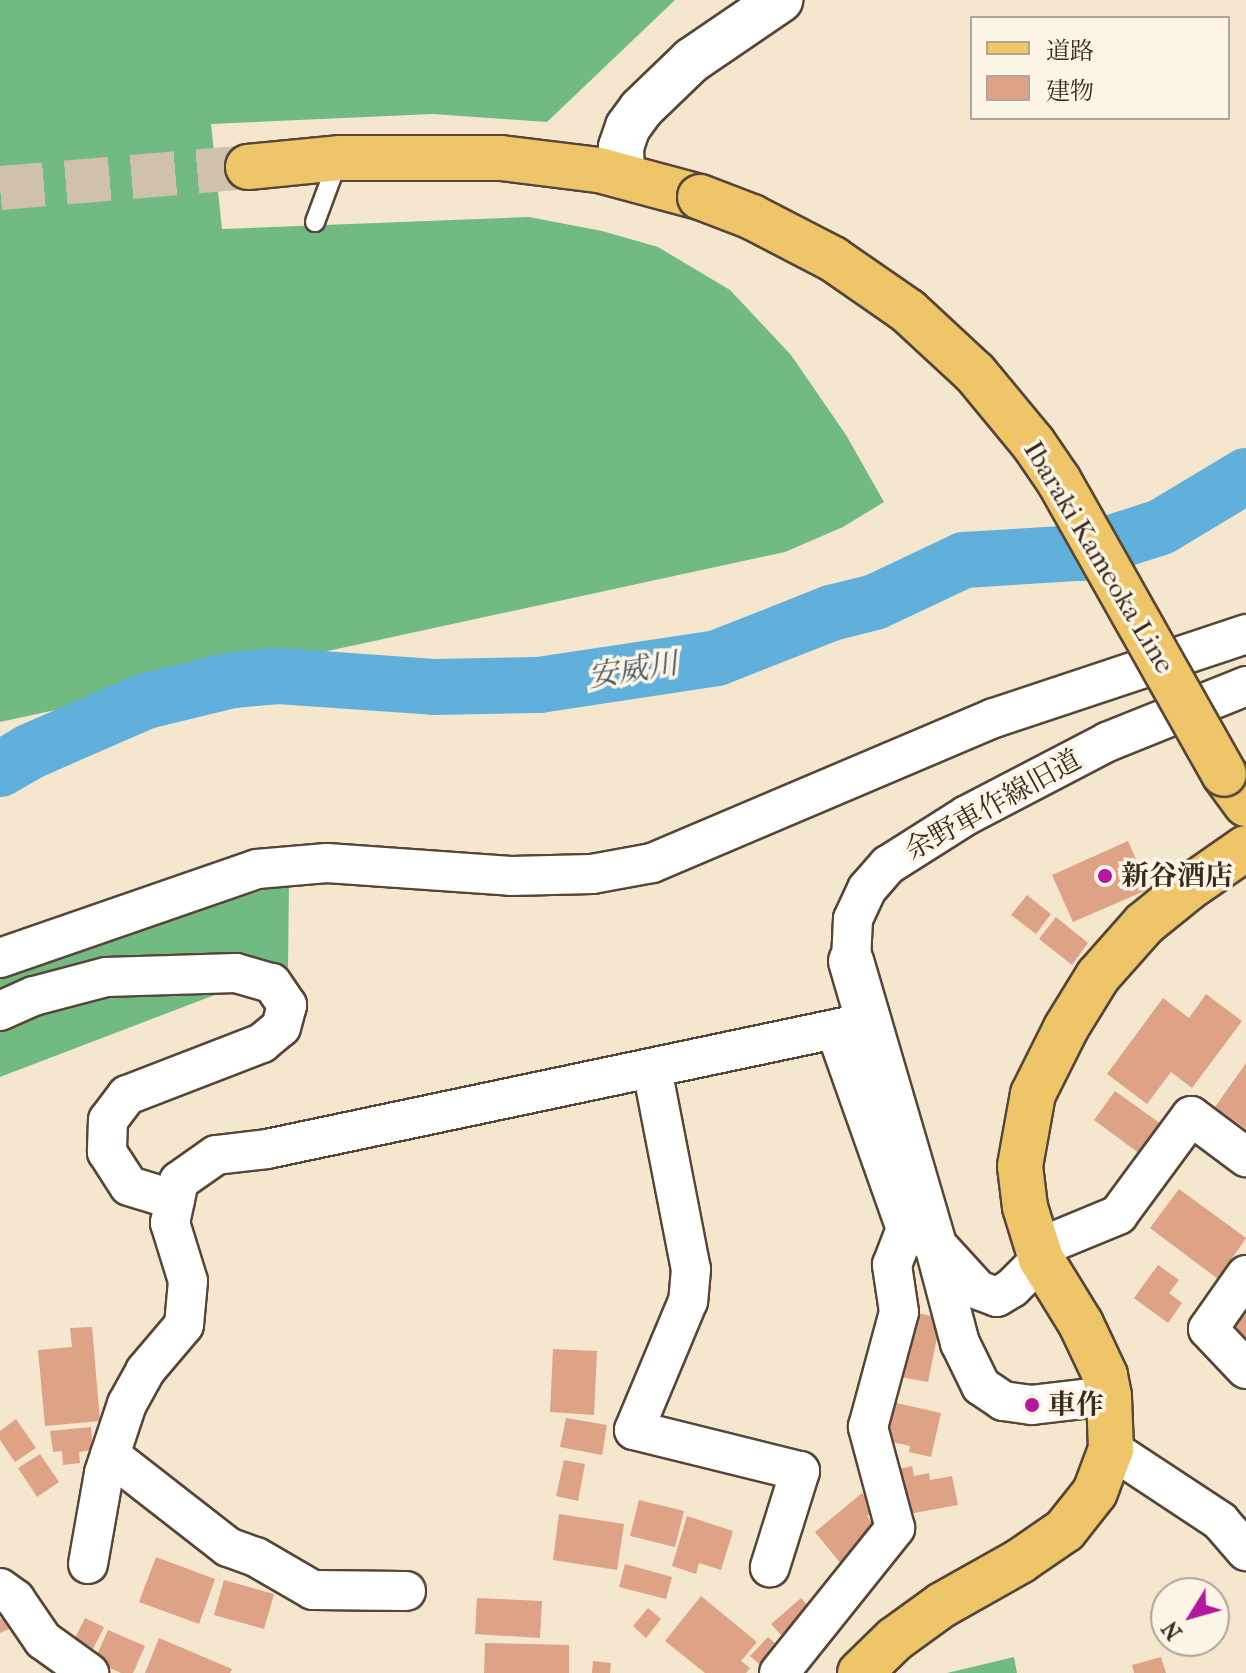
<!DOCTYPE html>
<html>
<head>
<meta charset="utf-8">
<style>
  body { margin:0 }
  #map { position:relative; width:1246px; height:1673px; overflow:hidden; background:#f5e7ce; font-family:"IM FELL French Canon","Noto Serif JP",serif }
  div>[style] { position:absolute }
  .forest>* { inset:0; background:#71bb82 }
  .river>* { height:56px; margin:-28px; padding:0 28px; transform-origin:28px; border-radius:28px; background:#61b0db }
  .building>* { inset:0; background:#dea286 }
  .primary-tunnel>* { height:44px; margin-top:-22px; transform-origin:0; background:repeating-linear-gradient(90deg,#d0c1ab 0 44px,transparent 0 66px) }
  .roads { filter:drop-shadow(2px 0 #574638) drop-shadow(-2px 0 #574638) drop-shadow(0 2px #574638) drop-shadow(0 -2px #574638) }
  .service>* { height:18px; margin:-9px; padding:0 9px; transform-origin:9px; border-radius:9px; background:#fff }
  .minor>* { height:38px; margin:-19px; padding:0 19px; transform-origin:19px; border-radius:19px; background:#fff }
  .tertiary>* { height:44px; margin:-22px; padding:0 22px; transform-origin:22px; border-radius:22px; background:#fff }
  .primary>* { height:44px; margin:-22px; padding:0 22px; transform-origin:22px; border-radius:22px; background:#eec569 }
  .bridges { filter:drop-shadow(2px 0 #574638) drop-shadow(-2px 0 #574638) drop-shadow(0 2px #574638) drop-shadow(0 -2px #574638) }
  .primary-bridge>* { height:44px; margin:-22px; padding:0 22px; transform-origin:22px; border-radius:22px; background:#eec569 }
  .dots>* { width:22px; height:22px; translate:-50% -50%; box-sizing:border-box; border:4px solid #fcf5e5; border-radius:50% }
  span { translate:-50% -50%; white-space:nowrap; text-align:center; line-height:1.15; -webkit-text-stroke:7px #fcf5e5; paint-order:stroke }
  .street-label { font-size:28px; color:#3b2a1e }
  .poi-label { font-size:28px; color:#3b2a1e; font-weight:700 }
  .left { translate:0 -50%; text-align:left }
  .water-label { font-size:30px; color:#485960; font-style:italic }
  .legend { position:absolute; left:970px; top:16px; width:260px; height:104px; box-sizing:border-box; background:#fcf5e5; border:2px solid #afa495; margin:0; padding:10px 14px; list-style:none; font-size:24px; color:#3b2a1e }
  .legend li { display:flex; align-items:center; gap:16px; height:40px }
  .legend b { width:40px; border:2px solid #afa495 }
  .north { position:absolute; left:1150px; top:1577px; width:80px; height:80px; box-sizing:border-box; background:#fcf5e5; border:2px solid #afa495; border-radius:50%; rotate:233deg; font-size:22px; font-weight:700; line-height:32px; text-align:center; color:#3b2a1e }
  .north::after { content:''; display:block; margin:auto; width:28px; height:36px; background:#b5179e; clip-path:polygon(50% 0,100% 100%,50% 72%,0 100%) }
</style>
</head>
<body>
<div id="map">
  <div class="forest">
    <div style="clip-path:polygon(0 0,675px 0,547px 122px,433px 114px,211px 124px,222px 229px,529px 217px,602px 231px,658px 247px,730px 290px,791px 355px,846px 435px,884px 502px,843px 527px,785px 552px,0 722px)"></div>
    <div style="clip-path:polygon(289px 882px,288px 967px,0 1077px,0 972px)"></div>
    <div style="clip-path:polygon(1014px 1657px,1017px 1673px,947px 1673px)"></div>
  </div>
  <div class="river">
    <div style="left:0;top:769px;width:34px;rotate:-30deg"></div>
    <div style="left:29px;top:752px;width:128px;rotate:-23.6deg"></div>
    <div style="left:146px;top:701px;width:89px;rotate:-13.6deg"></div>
    <div style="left:233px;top:680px;width:45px;rotate:-5.1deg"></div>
    <div style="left:278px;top:676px;width:156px;rotate:4deg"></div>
    <div style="left:434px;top:687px;width:105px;rotate:-1.1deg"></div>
    <div style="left:539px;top:685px;width:180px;rotate:-8.6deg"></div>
    <div style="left:717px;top:658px;width:123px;rotate:-21.5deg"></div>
    <div style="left:831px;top:613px;width:45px;rotate:-14deg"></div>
    <div style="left:875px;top:602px;width:98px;rotate:-25.3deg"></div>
    <div style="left:964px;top:560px;width:116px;rotate:-3.5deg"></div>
    <div style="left:1080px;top:553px;width:85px;rotate:-17.8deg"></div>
    <div style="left:1161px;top:527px;width:99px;rotate:-31deg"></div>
  </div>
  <div class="building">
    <div style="clip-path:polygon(1128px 841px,1149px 889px,1073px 922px,1052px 875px)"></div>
    <div style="clip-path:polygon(1027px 895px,1051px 914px,1036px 934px,1011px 915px)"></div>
    <div style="clip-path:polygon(1056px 917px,1088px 943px,1072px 965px,1039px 939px)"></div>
    <div style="clip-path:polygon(1206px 994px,1242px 1021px,1192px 1088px,1171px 1072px,1147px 1104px,1107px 1074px,1163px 998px,1189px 1018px)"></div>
    <div style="clip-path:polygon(1246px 1063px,1246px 1129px,1215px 1107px)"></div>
    <div style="clip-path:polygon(1115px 1091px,1161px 1124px,1140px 1154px,1094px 1120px)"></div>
    <div style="clip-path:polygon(1179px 1189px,1246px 1238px,1218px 1279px,1150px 1228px)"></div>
    <div style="clip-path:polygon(1158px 1265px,1179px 1280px,1169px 1293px,1182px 1303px,1168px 1323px,1134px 1298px)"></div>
    <div style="clip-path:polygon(913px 1312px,941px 1318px,928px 1382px,900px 1377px)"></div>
    <div style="clip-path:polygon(1246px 1314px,1246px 1347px,1231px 1325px)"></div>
    <div style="clip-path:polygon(92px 1327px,100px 1421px,45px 1426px,38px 1350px,72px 1347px,70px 1328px)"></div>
    <div style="clip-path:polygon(553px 1349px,597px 1351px,594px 1415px,550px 1412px)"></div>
    <div style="clip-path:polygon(892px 1402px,941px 1413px,931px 1457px,909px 1452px,910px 1446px,884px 1440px)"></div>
    <div style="clip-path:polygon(566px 1418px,607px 1425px,602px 1455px,560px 1447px)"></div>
    <div style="clip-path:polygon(16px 1419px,36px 1448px,15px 1462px,0 1440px,0 1431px)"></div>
    <div style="clip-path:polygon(91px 1427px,93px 1450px,79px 1452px,80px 1463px,63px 1465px,62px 1451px,53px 1452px,50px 1431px)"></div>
    <div style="clip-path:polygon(40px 1454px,59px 1482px,37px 1497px,18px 1468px)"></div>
    <div style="clip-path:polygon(564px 1460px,585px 1464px,578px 1501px,556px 1496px)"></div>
    <div style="clip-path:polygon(912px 1466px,914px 1476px,929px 1473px,930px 1480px,952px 1476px,958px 1505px,903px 1515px,894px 1470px)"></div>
    <div style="clip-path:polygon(862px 1493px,876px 1509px,867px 1516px,880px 1532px,841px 1564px,815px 1532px)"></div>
    <div style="clip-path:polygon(639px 1500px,684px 1511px,675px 1547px,630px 1536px)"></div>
    <div style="clip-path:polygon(559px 1514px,624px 1524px,617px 1570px,553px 1560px)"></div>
    <div style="clip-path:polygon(687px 1516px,733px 1531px,721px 1570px,699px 1563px,696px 1574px,672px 1566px)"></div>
    <div style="clip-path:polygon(156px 1557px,215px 1579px,199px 1624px,139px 1602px)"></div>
    <div style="clip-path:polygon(625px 1564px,672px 1577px,666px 1599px,619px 1587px)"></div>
    <div style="clip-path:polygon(224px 1580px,274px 1594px,264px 1629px,214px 1615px)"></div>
    <div style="clip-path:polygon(701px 1596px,757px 1642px,741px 1661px,750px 1668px,746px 1673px,705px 1673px,665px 1641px)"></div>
    <div style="clip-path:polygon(477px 1598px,542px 1601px,540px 1638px,475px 1634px)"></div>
    <div style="clip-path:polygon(801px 1598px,818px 1617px,788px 1643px,771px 1624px)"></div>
    <div style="clip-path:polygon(648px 1608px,661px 1619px,646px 1638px,633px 1626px)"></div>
    <div style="clip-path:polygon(6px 1616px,11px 1628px,0 1633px,0 1619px)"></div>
    <div style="clip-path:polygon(85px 1618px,104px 1627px,91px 1653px,72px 1644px)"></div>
    <div style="clip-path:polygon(108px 1630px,145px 1646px,133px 1673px,121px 1673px,94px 1661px)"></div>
    <div style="clip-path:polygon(768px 1637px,784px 1651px,766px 1670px,750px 1656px)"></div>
    <div style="clip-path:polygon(159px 1638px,232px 1669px,230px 1673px,145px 1673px)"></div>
    <div style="clip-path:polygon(485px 1643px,569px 1645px,569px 1673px,484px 1673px)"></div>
    <div style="clip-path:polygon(1161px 1657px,1166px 1673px,1134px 1673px,1132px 1665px)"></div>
    <div style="clip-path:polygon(593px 1661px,611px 1663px,610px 1673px,592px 1673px)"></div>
  </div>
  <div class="primary-tunnel">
    <div style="left:0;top:188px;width:249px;rotate:-4.8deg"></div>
  </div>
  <div class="roads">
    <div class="service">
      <div style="left:315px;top:222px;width:66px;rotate:-69.6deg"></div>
    </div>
    <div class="minor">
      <div style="left:0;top:958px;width:272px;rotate:-19.1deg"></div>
      <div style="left:257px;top:869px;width:70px;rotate:-4.9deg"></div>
      <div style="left:327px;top:863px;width:184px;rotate:4deg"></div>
      <div style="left:511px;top:876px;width:81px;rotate:-1.4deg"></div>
      <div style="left:592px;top:874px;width:61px;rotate:-10.4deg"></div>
      <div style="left:652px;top:863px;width:371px;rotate:-23deg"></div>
      <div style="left:994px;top:718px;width:266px;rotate:-18.4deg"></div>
      <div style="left:851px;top:961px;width:42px;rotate:-87.3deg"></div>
      <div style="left:853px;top:919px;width:33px;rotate:-65deg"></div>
      <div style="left:867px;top:889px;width:32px;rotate:-49deg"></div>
      <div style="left:888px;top:865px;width:93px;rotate:-32.3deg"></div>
      <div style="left:967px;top:815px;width:158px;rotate:-27.5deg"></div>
      <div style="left:1107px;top:742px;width:150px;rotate:-21.9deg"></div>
      <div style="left:0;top:1011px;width:37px;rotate:-24deg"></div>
      <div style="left:34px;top:996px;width:74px;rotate:-14.8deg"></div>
      <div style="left:106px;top:977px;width:130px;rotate:-1.8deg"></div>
      <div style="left:236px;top:973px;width:37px;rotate:16deg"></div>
      <div style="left:272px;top:983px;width:27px;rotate:56deg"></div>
      <div style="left:287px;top:1005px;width:23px;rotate:105deg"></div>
      <div style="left:281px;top:1027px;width:25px;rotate:140deg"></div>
      <div style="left:262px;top:1043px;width:145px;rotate:158.9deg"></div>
      <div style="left:127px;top:1095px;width:31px;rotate:127deg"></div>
      <div style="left:108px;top:1120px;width:32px;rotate:92deg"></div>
      <div style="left:107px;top:1152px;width:40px;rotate:57.1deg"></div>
      <div style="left:129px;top:1186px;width:48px;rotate:16.9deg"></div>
      <div style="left:652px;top:1069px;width:204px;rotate:79deg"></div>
      <div style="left:691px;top:1269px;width:32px;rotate:95deg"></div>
      <div style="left:688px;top:1301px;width:140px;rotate:112.7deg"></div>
      <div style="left:634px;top:1430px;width:171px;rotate:13.9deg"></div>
      <div style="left:800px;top:1471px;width:101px;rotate:107.4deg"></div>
      <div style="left:933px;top:1241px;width:106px;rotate:75.2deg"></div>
      <div style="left:960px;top:1343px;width:48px;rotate:64deg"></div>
      <div style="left:981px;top:1386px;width:27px;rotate:34deg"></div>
      <div style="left:1003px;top:1401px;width:29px;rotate:8deg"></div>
      <div style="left:1032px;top:1405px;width:78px;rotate:-6.7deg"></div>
      <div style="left:938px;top:1246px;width:59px;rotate:47.7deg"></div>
      <div style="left:978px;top:1290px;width:20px;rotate:20deg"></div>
      <div style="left:997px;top:1297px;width:17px;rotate:-31deg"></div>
      <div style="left:1012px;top:1288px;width:41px;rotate:-45deg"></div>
      <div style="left:1038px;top:1248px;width:87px;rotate:-22.4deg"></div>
      <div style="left:1118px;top:1215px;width:123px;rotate:-53.6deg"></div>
      <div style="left:1191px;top:1116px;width:69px;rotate:36.7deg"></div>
      <div style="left:1246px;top:1275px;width:66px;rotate:125.1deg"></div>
      <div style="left:1208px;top:1329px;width:55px;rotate:46.5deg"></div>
      <div style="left:1111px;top:1449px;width:131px;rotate:33.4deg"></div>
      <div style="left:1220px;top:1521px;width:40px;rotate:49deg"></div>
      <div style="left:110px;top:1455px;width:150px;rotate:37.9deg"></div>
      <div style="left:228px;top:1547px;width:30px;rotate:20deg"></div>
      <div style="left:256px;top:1557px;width:66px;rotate:30.1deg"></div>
      <div style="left:313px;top:1590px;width:93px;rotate:0.6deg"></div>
      <div style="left:88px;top:1564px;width:92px;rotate:-80deg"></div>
      <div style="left:104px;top:1473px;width:73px;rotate:-71.6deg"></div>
      <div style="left:127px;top:1404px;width:38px;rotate:-61deg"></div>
      <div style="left:145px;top:1371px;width:60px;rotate:-49.7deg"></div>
      <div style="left:184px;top:1325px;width:44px;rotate:-84.8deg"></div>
      <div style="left:188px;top:1281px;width:61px;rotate:-107.2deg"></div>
      <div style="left:170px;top:1223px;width:43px;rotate:-77.9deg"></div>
      <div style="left:179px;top:1181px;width:45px;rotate:-35.1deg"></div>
      <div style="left:216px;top:1155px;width:51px;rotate:-6.7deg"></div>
      <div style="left:267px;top:1149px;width:614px;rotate:-11.93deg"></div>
      <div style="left:0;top:1588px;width:19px;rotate:36deg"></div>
      <div style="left:15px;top:1599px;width:50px;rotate:55.7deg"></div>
      <div style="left:43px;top:1640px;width:57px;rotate:35.7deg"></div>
      <div style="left:779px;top:1673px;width:186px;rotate:-51.3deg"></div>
      <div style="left:895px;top:1528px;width:105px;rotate:-105deg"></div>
      <div style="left:868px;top:1427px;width:119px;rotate:-74.9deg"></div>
      <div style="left:899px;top:1312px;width:48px;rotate:-98.5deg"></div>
      <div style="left:892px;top:1265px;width:39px;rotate:-69deg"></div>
      <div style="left:906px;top:1229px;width:212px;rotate:-109.5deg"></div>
    </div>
    <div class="tertiary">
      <div style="left:622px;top:175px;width:28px;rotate:-92deg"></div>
      <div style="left:621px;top:147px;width:21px;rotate:-71deg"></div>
      <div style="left:628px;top:127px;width:22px;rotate:-54deg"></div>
      <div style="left:641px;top:109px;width:71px;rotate:-43.9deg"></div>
      <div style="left:692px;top:60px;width:107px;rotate:-34.3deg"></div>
      <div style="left:851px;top:961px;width:292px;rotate:73.7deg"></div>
    </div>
    <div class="primary">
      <div style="left:248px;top:167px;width:91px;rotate:-5.6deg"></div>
      <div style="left:339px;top:158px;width:162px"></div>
      <div style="left:501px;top:158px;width:99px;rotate:7deg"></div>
      <div style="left:599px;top:170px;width:105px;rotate:15deg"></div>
      <div style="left:1224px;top:774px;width:37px;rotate:54deg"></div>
      <div style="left:860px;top:1673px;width:49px;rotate:-44.2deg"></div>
      <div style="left:895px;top:1639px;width:58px;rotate:-35.9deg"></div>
      <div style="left:942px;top:1605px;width:90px;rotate:-29.4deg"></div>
      <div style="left:1020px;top:1561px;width:55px;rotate:-34.6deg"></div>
      <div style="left:1065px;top:1530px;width:48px;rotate:-51.7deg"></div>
      <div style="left:1095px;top:1492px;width:46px;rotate:-69.6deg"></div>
      <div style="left:1111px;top:1449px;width:53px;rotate:-92.2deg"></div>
      <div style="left:1109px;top:1396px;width:21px;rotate:-101deg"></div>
      <div style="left:1105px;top:1375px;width:56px;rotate:-115.2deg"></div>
      <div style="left:1081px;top:1324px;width:76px;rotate:-121.6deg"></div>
      <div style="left:1041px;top:1259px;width:54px;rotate:-107.1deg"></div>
      <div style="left:1025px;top:1207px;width:41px;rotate:-97deg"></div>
      <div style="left:1020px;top:1166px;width:73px;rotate:-79.8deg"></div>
      <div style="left:1033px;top:1094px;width:74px;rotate:-63.4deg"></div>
      <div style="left:1066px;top:1028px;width:61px;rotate:-58.4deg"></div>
      <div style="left:1098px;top:976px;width:69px;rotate:-48.5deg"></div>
      <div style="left:1144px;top:924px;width:55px;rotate:-39.1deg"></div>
      <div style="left:1187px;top:889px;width:72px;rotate:-34.8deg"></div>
    </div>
  </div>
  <div class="bridges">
    <div class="primary-bridge">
      <div style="left:700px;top:197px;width:56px;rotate:21deg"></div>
      <div style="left:752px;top:217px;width:91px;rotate:27.4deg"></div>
      <div style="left:833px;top:259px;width:91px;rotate:34.7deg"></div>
      <div style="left:908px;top:311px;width:91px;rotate:42.8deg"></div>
      <div style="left:975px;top:373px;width:91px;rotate:50.4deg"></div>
      <div style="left:1033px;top:443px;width:46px;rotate:55.6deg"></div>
      <div style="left:1059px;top:481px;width:336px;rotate:60.6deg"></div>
    </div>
  </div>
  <div class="dots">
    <div style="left:1105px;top:876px;background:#b5179e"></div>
    <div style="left:1032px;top:1405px;background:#b5179e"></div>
  </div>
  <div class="street-label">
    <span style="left:1099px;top:557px;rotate:59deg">Ibaraki Kameoka Line</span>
    <span style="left:993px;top:805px;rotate:-29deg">余野車作線旧道</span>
  </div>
  <div class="poi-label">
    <span class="left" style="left:1121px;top:876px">新谷酒店</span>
    <span class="left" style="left:1048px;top:1405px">車作</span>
  </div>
  <div class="water-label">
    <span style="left:633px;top:671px;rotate:-9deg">安威川</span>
  </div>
  <ul class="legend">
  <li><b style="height:10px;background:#eec569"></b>道路</li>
  <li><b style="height:22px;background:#dea286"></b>建物</li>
  </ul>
  <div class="north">N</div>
</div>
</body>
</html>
